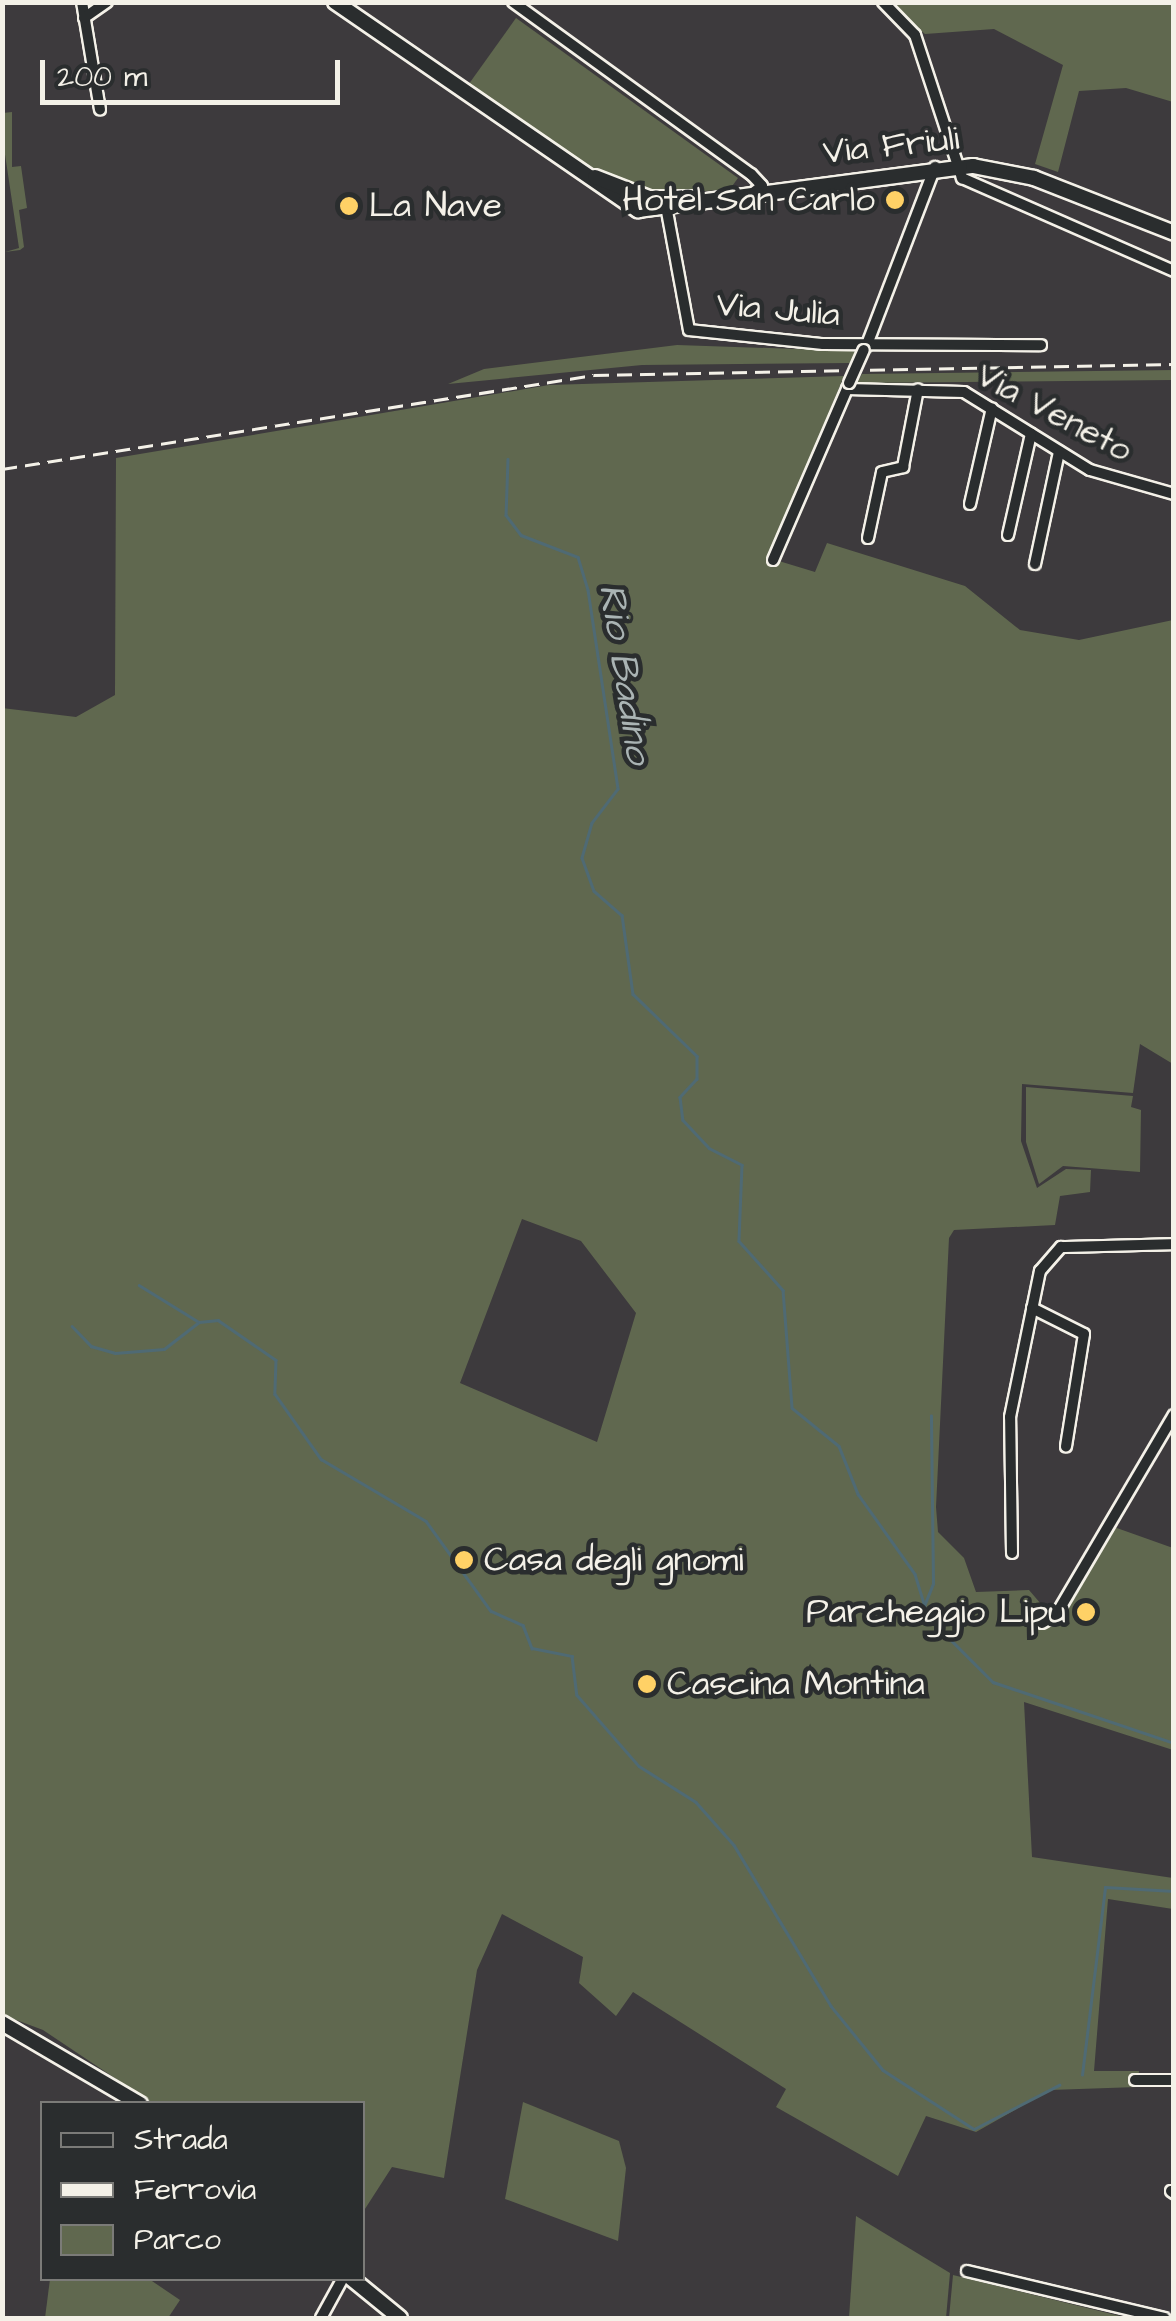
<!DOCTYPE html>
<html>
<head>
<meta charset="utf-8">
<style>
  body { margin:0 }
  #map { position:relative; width:1176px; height:2321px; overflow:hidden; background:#3d3a3d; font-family:"Architects Daughter",sans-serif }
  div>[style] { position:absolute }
  .green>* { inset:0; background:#60684f }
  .stream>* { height:2.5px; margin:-1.25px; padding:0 1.25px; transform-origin:1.25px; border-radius:1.25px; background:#4f6a74 }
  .roads { filter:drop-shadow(2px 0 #f4f1e8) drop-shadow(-2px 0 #f4f1e8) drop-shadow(0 2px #f4f1e8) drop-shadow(0 -2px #f4f1e8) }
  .street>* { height:10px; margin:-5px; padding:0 5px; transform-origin:5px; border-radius:5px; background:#2a2d2e }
  .secondary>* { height:14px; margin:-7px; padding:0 7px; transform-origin:7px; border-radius:7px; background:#2a2d2e }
  .rail>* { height:2.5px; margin-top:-1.25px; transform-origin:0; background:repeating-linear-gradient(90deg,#f4f1e8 0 15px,transparent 0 23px) }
  .bridges { filter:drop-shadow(2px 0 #f4f1e8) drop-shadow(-2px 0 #f4f1e8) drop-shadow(0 2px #f4f1e8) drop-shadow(0 -2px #f4f1e8) }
  .street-bridge>* { height:10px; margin:-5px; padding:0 5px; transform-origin:5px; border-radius:5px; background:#2a2d2e }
  .dots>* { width:28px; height:28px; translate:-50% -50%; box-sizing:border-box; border:5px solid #2a2d2e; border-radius:50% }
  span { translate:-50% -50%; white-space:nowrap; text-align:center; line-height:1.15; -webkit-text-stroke:9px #2a2d2e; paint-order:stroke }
  .street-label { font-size:35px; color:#f4f1e8 }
  .poi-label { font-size:35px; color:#f4f1e8 }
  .right { translate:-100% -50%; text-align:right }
  .left { translate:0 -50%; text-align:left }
  .water-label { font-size:38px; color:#aab4b4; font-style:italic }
  .frame { position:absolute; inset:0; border:5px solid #f4f1e8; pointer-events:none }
  .legend { position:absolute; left:40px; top:2101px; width:325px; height:180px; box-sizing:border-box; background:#2a2d2e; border:2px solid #7b7b78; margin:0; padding:12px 18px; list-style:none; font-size:30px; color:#f4f1e8 }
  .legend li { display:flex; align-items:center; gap:20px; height:50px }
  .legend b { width:50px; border:2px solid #7b7b78 }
  .scale { position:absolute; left:40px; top:60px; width:300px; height:45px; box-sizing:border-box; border:5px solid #f4f1e8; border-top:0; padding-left:12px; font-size:30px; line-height:35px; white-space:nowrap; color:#f4f1e8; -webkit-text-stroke:8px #2a2d2e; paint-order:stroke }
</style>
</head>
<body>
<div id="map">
  <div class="green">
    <div style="clip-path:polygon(888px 3px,1173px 3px,1173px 102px,1126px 88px,1079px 91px,1058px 172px,1035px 164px,1063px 65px,994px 29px,925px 34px)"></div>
    <div style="clip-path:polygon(516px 18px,738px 178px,730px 189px,633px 197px,466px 88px)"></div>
    <div style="clip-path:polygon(12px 112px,12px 167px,21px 166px,27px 208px,19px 210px,24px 247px,20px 250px,5px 252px,19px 248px,3px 141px,3px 113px)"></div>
    <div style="clip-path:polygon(677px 345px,856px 351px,850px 363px,642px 365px,448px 384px,484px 369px)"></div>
    <div style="clip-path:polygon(1174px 370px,1173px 380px,857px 383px,862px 374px)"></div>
    <div style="clip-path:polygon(evenodd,844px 376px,769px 558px,815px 572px,827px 543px,965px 586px,1020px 630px,1079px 640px,1173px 620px,1173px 1064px,1140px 1044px,1133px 1093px,1022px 1084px,1021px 1141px,1037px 1188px,1066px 1169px,1091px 1170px,1090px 1192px,1060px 1196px,1055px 1225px,954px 1230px,949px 1238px,936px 1507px,938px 1532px,964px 1558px,976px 1592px,1029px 1590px,1053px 1618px,1114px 1527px,1173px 1548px,1173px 1750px,1024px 1702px,1032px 1857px,1173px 1878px,1173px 1909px,1108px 1899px,1094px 2071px,1139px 2071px,1137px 2087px,1050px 2090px,976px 2132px,926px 2116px,898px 2176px,776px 2107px,786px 2089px,633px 1992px,616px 2016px,579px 1983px,583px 1957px,502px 1914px,477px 1970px,444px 2178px,392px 2167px,363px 2212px,362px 2104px,152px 2103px,43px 2030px,3px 2015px,2px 708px,76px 717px,115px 695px,116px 458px,549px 385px,844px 376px,522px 1219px,581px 1241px,636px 1313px,597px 1442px,460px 1383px,522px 1219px)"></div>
    <div style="clip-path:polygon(1026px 1087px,1133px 1096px,1131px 1107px,1141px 1110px,1140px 1172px,1063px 1166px,1039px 1184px,1026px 1142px)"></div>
    <div style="clip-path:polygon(523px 2102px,619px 2141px,626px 2168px,618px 2241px,505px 2199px)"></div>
    <div style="clip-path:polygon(856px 2216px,950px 2273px,946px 2318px,849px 2318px)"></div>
    <div style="clip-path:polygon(953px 2275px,1128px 2318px,949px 2318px)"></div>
    <div style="clip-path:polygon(50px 2279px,149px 2279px,180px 2300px,168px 2318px,45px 2318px)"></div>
  </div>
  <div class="stream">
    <div style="left:508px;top:459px;width:56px;rotate:92deg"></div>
    <div style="left:506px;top:515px;width:25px;rotate:53deg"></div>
    <div style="left:521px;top:535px;width:61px;rotate:21.1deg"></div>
    <div style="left:578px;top:557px;width:34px;rotate:73deg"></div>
    <div style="left:588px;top:590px;width:201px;rotate:81.4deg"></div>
    <div style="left:618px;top:789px;width:43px;rotate:127.4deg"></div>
    <div style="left:592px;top:823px;width:36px;rotate:106deg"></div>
    <div style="left:582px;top:858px;width:35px;rotate:70deg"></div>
    <div style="left:594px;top:891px;width:37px;rotate:41deg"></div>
    <div style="left:622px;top:915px;width:80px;rotate:82.1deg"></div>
    <div style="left:633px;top:994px;width:89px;rotate:44.1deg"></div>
    <div style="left:697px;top:1056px;width:23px;rotate:90deg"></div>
    <div style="left:697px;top:1079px;width:25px;rotate:133deg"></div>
    <div style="left:680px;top:1097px;width:23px;rotate:83deg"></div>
    <div style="left:683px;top:1120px;width:38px;rotate:47deg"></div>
    <div style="left:709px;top:1148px;width:37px;rotate:27deg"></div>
    <div style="left:742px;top:1165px;width:76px;rotate:92.3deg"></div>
    <div style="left:739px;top:1241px;width:66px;rotate:48.1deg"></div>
    <div style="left:783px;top:1290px;width:118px;rotate:85.6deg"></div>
    <div style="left:792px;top:1408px;width:60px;rotate:39deg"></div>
    <div style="left:839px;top:1446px;width:52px;rotate:68.4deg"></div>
    <div style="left:858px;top:1494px;width:98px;rotate:54.5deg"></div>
    <div style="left:915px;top:1574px;width:51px;rotate:73deg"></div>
    <div style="left:139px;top:1285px;width:70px;rotate:31.7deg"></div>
    <div style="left:72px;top:1326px;width:28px;rotate:46deg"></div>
    <div style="left:91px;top:1346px;width:25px;rotate:16deg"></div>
    <div style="left:115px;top:1353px;width:49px;rotate:-4.7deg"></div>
    <div style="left:164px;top:1349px;width:44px;rotate:-37.6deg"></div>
    <div style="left:199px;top:1322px;width:19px;rotate:-6deg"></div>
    <div style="left:218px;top:1320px;width:70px;rotate:34.6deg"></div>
    <div style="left:276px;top:1360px;width:34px;rotate:92deg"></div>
    <div style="left:275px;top:1394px;width:80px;rotate:54.7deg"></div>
    <div style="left:321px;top:1459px;width:122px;rotate:30.6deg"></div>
    <div style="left:426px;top:1521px;width:111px;rotate:54.2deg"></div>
    <div style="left:491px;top:1611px;width:35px;rotate:24deg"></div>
    <div style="left:523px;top:1625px;width:25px;rotate:69deg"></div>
    <div style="left:532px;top:1648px;width:41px;rotate:11.3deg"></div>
    <div style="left:572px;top:1656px;width:39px;rotate:83deg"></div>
    <div style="left:577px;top:1695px;width:94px;rotate:48.9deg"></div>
    <div style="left:639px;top:1766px;width:67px;rotate:32.3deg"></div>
    <div style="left:696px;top:1802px;width:57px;rotate:48.5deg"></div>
    <div style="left:734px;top:1845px;width:188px;rotate:58.9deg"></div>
    <div style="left:831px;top:2006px;width:82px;rotate:50.9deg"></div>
    <div style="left:883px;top:2070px;width:108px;rotate:33deg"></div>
    <div style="left:974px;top:2129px;width:96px;rotate:-27.4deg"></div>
    <div style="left:924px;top:1606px;width:24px;rotate:-68deg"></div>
    <div style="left:933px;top:1584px;width:168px;rotate:-90.7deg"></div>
    <div style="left:943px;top:1632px;width:71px;rotate:45deg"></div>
    <div style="left:993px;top:1682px;width:191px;rotate:18.6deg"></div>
    <div style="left:1082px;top:2075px;width:189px;rotate:-83deg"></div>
    <div style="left:1105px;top:1887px;width:69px;rotate:3.3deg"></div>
  </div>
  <div class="roads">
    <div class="street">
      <div style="left:82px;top:2px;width:109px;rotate:80.5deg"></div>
      <div style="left:513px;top:2px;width:294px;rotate:35.9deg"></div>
      <div style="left:751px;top:174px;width:16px;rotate:47deg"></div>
      <div style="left:762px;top:186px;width:11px;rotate:142deg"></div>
      <div style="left:883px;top:2px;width:46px;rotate:45.9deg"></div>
      <div style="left:915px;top:35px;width:151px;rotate:71.8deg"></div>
      <div style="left:962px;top:178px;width:232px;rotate:23.7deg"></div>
      <div style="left:84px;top:18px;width:28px;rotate:-35deg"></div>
      <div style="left:666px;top:206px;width:126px;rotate:79.5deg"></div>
      <div style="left:689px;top:330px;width:135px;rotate:6deg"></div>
      <div style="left:823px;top:344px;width:218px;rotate:0.3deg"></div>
      <div style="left:866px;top:347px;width:193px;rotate:-69deg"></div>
      <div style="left:847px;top:389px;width:117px;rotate:1.5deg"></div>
      <div style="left:964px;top:392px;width:148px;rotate:31.8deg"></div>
      <div style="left:1090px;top:470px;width:87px;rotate:15.9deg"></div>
      <div style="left:970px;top:504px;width:98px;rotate:-77.1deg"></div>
      <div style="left:1008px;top:535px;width:104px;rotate:-77.2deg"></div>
      <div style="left:868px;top:538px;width:67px;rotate:-78deg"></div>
      <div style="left:882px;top:472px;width:22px;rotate:-13deg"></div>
      <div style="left:903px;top:467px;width:79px;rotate:-79.1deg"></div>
      <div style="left:773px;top:560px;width:189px;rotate:-66.6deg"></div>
      <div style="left:1035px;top:564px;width:115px;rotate:-77.9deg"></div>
      <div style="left:1032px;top:1308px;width:58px;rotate:26.6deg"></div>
      <div style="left:1084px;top:1334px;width:114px;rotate:99.1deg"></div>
      <div style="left:1012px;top:1553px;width:136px;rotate:-90.8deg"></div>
      <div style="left:1010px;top:1417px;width:149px;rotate:-78.4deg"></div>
      <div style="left:1040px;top:1271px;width:32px;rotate:-49deg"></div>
      <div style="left:1061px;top:1247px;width:113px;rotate:-1.5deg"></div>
      <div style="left:1042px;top:1623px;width:16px;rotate:-30deg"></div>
      <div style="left:1056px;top:1615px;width:232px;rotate:-59.5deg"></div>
      <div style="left:1135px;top:2080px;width:39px"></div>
      <div style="left:1171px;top:2191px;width:4px;rotate:34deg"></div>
      <div style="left:967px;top:2271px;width:203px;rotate:13.4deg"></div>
      <div style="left:321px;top:2318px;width:46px;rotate:-61.2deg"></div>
    </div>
    <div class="secondary">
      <div style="left:335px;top:2px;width:368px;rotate:34.5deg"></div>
      <div style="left:638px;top:210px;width:338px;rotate:-7.5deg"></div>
      <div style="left:973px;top:166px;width:62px;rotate:11.1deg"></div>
      <div style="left:1034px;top:178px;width:150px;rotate:21.4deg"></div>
      <div style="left:595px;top:177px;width:58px;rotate:21.3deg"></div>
      <div style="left:649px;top:198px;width:45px"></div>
      <div style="left:2px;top:2023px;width:160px;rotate:30.4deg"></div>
      <div style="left:351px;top:2278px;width:63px;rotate:39.2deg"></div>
    </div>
  </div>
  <div class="rail">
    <div style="left:2px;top:469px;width:599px;rotate:-9.02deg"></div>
    <div style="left:594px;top:375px;width:580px;rotate:-1.09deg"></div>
  </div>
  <div class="bridges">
    <div class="street-bridge">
      <div style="left:849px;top:383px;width:36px;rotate:-66deg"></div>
    </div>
  </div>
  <div class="dots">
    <div style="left:895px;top:200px;background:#ffd166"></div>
    <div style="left:349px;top:206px;background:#ffd166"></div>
    <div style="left:464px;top:1560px;background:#ffd166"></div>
    <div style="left:1086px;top:1612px;background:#ffd166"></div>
    <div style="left:647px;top:1684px;background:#ffd166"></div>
  </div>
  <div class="street-label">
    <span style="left:891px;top:146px;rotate:-6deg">Via Friuli</span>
    <span style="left:778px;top:310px;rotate:5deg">Via Julia</span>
    <span style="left:1054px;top:413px;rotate:28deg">Via Veneto</span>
  </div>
  <div class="poi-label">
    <span class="right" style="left:875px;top:200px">Hotel San Carlo</span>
    <span class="left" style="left:369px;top:206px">La Nave</span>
    <span class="left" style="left:484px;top:1560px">Casa degli gnomi</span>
    <span class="right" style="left:1066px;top:1612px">Parcheggio Lipu</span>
    <span class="left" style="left:667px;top:1684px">Cascina Montina</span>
  </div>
  <div class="water-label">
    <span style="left:624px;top:674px;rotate:81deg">Rio Badino</span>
  </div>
  <div class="frame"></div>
  <ul class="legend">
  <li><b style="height:12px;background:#2a2d2e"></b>Strada</li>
  <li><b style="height:12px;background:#f4f1e8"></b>Ferrovia</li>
  <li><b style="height:28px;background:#60684f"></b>Parco</li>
  </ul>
  <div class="scale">200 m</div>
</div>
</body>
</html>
